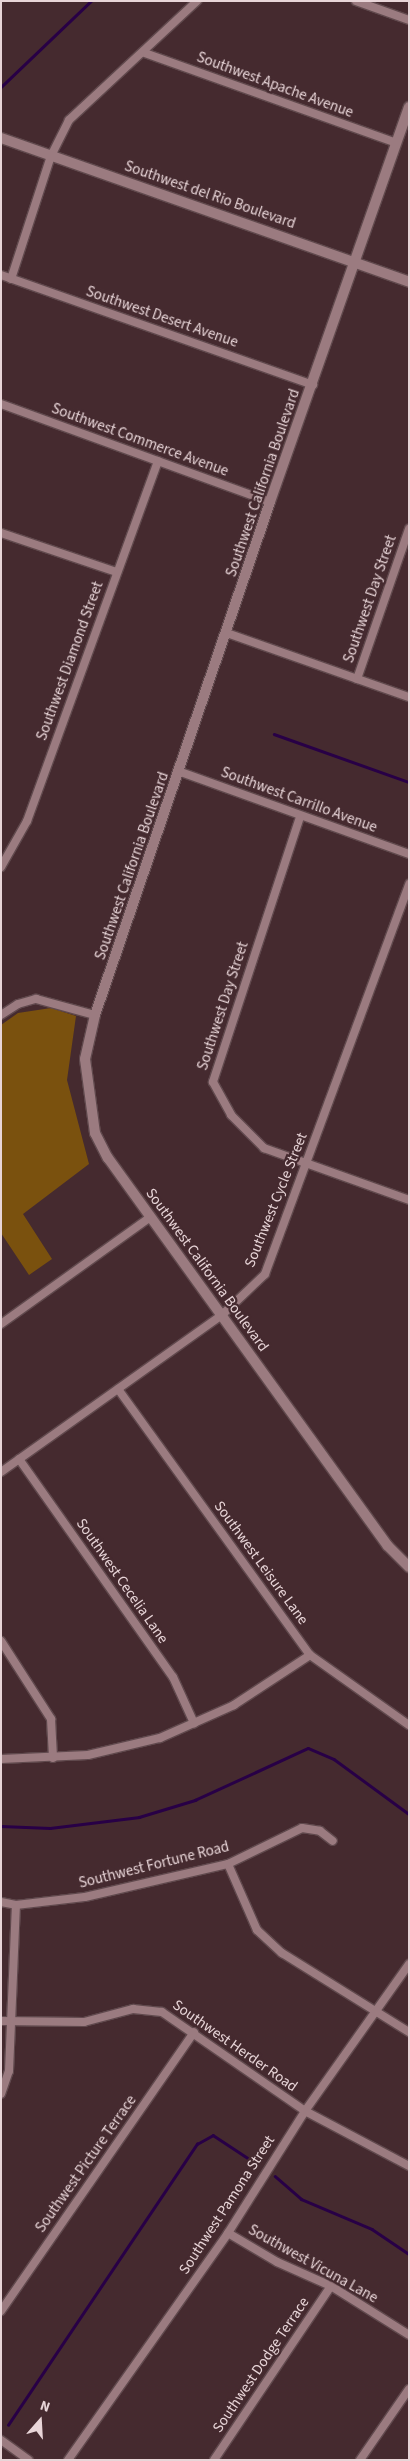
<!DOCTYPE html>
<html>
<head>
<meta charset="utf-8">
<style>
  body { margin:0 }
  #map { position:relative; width:410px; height:2461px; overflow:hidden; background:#452a2f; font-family:"Source Sans 3",sans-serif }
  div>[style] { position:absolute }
  .forest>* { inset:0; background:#7a510e }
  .stream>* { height:2.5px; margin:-1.25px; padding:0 1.25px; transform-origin:1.25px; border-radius:1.25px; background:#280046 }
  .roads { filter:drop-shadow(1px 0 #60494d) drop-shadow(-1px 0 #60494d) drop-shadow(0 1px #60494d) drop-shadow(0 -1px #60494d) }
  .minor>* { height:8px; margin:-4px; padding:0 4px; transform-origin:4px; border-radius:4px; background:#9b7b80 }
  .tertiary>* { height:10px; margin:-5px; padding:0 5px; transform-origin:5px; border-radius:5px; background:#9b7b80 }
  span { translate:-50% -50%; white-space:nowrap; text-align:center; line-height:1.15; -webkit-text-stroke:4.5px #452a2f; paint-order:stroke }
  .street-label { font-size:15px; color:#e8d5d8 }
  .frame { position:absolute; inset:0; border:2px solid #e8d5d8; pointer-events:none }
  .north { position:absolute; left:15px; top:2396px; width:50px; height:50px; -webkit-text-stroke:4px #452a2f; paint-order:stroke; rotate:19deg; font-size:14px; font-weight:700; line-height:20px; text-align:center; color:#e8d5d8 }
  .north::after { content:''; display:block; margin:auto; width:18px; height:22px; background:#e8d5d8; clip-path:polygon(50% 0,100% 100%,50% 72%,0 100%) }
</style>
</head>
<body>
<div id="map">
  <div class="forest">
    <div style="clip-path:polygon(51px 1008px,76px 1016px,67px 1080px,89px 1164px,23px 1214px,52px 1259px,29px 1275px,1px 1233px,1px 1025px,18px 1013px)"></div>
  </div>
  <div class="stream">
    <div style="left:1px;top:87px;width:124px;rotate:-43.7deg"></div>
    <div style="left:274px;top:734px;width:143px;rotate:19.6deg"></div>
    <div style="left:1px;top:1826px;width:49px;rotate:2.3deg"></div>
    <div style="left:50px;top:1828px;width:90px;rotate:-7deg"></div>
    <div style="left:139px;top:1817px;width:59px;rotate:-16.9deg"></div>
    <div style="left:195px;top:1800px;width:124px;rotate:-24.7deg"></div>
    <div style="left:308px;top:1748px;width:28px;rotate:23deg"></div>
    <div style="left:334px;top:1759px;width:93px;rotate:36.3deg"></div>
    <div style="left:275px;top:2176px;width:35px;rotate:41deg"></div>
    <div style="left:301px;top:2199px;width:77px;rotate:22.9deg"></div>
    <div style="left:372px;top:2229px;width:45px;rotate:34deg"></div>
    <div style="left:8px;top:2425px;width:339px;rotate:-56.1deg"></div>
    <div style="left:197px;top:2144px;width:18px;rotate:-29deg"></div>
    <div style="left:213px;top:2135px;width:49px;rotate:33.4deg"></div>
  </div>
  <div class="roads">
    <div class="minor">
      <div style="left:356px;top:1px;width:56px;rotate:19.7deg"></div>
      <div style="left:145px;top:53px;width:267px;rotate:19.7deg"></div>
      <div style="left:1px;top:275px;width:331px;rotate:19.4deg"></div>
      <div style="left:11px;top:279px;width:129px;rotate:-72deg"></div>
      <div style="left:51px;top:156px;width:40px;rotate:-63.4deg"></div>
      <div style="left:69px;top:120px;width:175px;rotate:-42.9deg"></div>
      <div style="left:1px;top:404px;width:286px;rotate:20deg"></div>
      <div style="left:1px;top:533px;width:121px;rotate:18.7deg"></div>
      <div style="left:227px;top:633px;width:193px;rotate:19.4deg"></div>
      <div style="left:357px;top:679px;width:159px;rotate:-70.9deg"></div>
      <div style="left:181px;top:772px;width:242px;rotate:19.8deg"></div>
      <div style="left:300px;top:817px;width:279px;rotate:108.2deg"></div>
      <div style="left:213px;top:1082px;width:38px;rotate:61deg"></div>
      <div style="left:231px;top:1115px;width:47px;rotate:45deg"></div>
      <div style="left:264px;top:1148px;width:154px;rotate:19.7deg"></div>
      <div style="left:1px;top:867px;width:53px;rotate:-60.5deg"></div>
      <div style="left:27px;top:821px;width:383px;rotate:-70deg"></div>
      <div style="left:1px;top:1015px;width:20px;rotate:-33deg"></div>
      <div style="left:18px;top:1004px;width:19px;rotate:-16deg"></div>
      <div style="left:36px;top:999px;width:61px;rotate:15.2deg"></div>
      <div style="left:1px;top:1324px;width:182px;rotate:-35.6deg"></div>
      <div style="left:118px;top:1389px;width:328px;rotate:54.2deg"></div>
      <div style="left:310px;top:1655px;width:121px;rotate:35.3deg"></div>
      <div style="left:19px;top:1459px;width:267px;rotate:54.8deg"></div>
      <div style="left:173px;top:1677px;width:51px;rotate:65.5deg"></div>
      <div style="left:1px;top:1472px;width:271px;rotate:-35.4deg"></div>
      <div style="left:222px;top:1315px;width:59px;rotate:-43.6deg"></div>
      <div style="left:265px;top:1274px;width:416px;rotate:-69.7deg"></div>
      <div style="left:1px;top:1641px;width:93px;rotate:57.3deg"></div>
      <div style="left:51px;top:1719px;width:39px;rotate:87deg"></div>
      <div style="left:1px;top:1759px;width:87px;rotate:-2.6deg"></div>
      <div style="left:88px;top:1755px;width:74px;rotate:-13.3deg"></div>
      <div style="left:160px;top:1738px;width:81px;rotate:-24deg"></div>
      <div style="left:234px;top:1705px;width:91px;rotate:-33.3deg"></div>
      <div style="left:228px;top:1864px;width:72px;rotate:66.3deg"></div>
      <div style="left:257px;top:1930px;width:34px;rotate:43deg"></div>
      <div style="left:282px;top:1953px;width:150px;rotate:31.9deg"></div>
      <div style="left:1px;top:1902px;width:15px;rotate:11deg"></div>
      <div style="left:16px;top:1905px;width:69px;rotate:-6.6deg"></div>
      <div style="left:85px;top:1897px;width:147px;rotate:-13deg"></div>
      <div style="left:228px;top:1864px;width:82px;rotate:-25.9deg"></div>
      <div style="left:302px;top:1828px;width:18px;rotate:9deg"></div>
      <div style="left:320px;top:1831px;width:16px;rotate:38deg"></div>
      <div style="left:1px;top:2021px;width:83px;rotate:0.7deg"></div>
      <div style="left:84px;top:2022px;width:51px;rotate:-14.9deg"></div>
      <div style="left:133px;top:2009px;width:29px;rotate:6deg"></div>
      <div style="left:162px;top:2012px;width:174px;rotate:34.7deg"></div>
      <div style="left:305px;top:2111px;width:118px;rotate:27.9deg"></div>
      <div style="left:1px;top:2094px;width:24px;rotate:-71deg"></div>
      <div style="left:9px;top:2071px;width:166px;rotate:-87.6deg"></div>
      <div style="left:228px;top:2233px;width:57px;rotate:30.6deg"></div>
      <div style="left:277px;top:2262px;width:59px;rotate:24deg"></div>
      <div style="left:331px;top:2286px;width:92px;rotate:32.1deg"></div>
      <div style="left:1px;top:2311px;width:339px;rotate:-55.3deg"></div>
      <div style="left:1px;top:2440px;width:34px;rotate:36deg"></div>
      <div style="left:68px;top:2460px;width:278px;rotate:-54.8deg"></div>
      <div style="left:228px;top:2233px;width:144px;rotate:-57.7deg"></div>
      <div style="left:305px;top:2111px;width:180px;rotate:-54.7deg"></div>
      <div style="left:214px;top:2460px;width:210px;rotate:-56.1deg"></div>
      <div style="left:360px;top:2460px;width:86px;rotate:-55.4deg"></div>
    </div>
    <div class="tertiary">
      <div style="left:409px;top:107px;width:419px;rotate:109.4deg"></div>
      <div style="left:270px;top:502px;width:542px;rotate:108.84deg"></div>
      <div style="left:95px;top:1015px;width:45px;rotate:102.8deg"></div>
      <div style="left:85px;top:1059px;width:75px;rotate:82.3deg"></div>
      <div style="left:95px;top:1133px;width:28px;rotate:63deg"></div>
      <div style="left:108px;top:1158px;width:478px;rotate:54.2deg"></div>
      <div style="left:388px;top:1546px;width:30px;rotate:45deg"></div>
      <div style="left:1px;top:138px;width:433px;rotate:19.4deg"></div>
    </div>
  </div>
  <div class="street-label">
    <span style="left:275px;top:85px;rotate:20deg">Southwest Apache Avenue</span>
    <span style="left:210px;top:195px;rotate:19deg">Southwest del Rio Boulevard</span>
    <span style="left:162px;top:317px;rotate:19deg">Southwest Desert Avenue</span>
    <span style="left:140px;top:440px;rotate:20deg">Southwest Commerce Avenue</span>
    <span style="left:263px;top:483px;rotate:-71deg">Southwest California Boulevard</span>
    <span style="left:370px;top:599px;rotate:-71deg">Southwest Day Street</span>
    <span style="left:70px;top:661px;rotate:-70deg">Southwest Diamond Street</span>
    <span style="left:299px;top:800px;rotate:20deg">Southwest Carrillo Avenue</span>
    <span style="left:132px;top:866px;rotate:-71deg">Southwest California Boulevard</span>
    <span style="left:223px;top:1006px;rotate:-72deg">Southwest Day Street</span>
    <span style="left:276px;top:1200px;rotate:-68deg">Southwest Cycle Street</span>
    <span style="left:207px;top:1270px;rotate:54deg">Southwest California Boulevard</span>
    <span style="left:261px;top:1563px;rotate:54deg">Southwest Leisure Lane</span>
    <span style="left:122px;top:1581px;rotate:55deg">Southwest Cecelia Lane</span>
    <span style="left:154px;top:1865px;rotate:-14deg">Southwest Fortune Road</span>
    <span style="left:235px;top:2046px;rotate:35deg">Southwest Herder Road</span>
    <span style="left:86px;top:2164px;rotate:-55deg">Southwest Picture Terrace</span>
    <span style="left:227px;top:2205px;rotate:-57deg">Southwest Pamona Street</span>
    <span style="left:313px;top:2264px;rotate:29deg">Southwest Vicuna Lane</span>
    <span style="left:261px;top:2365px;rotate:-56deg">Southwest Dodge Terrace</span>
  </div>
  <div class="frame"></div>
  <div class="north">N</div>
</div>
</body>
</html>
